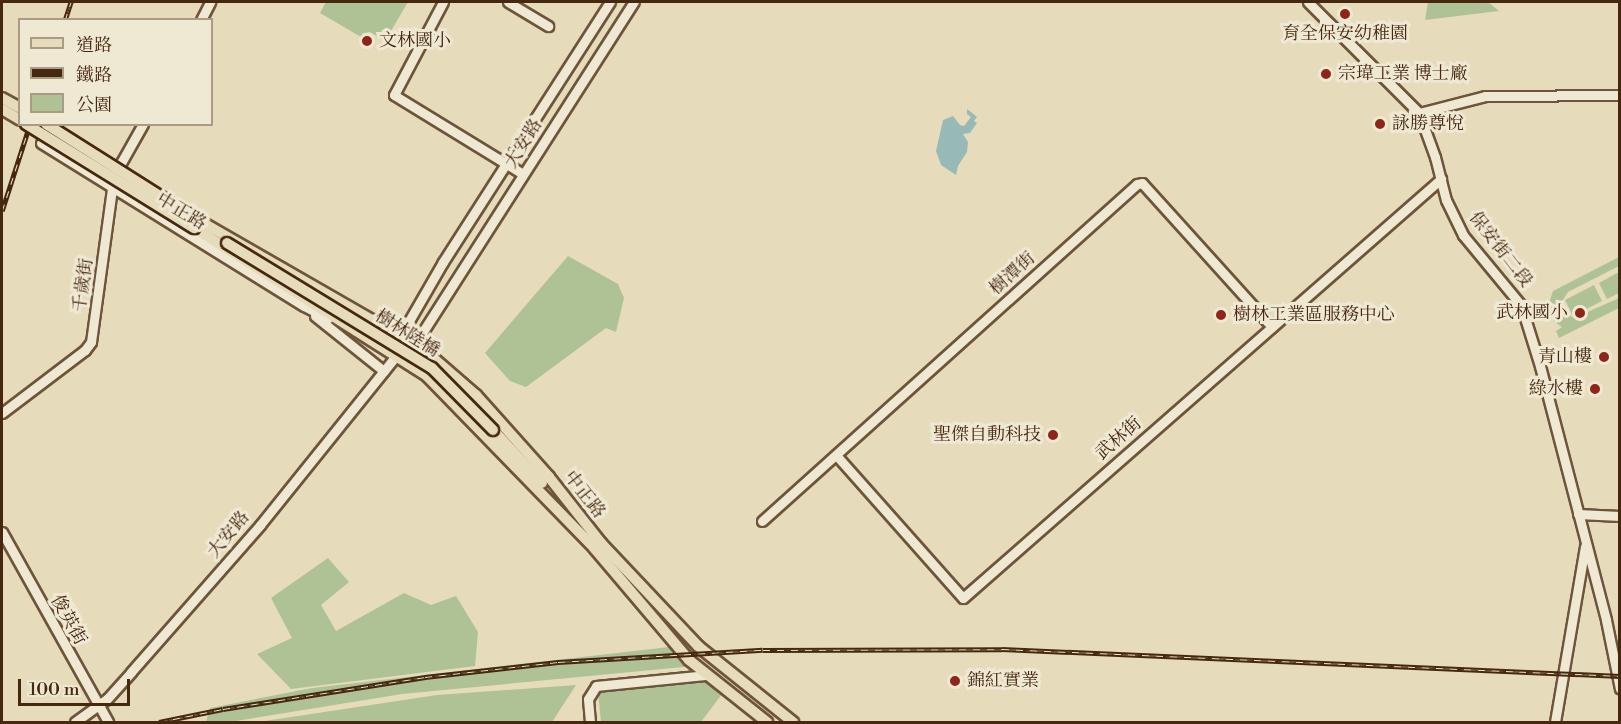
<!DOCTYPE html>
<html>
<head>
<meta charset="utf-8">
<style>
  body { margin:0 }
  #map { position:relative; width:1621px; height:724px; overflow:hidden; background:#e6dcbc; font-family:"Libre Bodoni","Noto Serif TC",serif }
  div>[style] { position:absolute }
  .green>* { inset:0; background:#afc295 }
  .water>* { inset:0; background:#97bab6 }
  .roads { filter:drop-shadow(2px 0 #6e543a) drop-shadow(-2px 0 #6e543a) drop-shadow(0 2px #6e543a) drop-shadow(0 -2px #6e543a) }
  .minor>* { height:9px; margin:-4.5px; padding:0 4.5px; transform-origin:4.5px; border-radius:4.5px; background:#efe8d3 }
  .major>* { height:10px; margin:-5px; padding:0 5px; transform-origin:5px; border-radius:5px; background:#e6dcbc }
  .rail>* { height:4.5px; margin-top:-2.25px; transform-origin:0; background:repeating-linear-gradient(90deg,#efe8d3 0 7px,#46270f 0 14px); box-sizing:border-box; border-block:2px solid #46270f }
  .bridges { filter:drop-shadow(2px 0 #46270f) drop-shadow(-2px 0 #46270f) drop-shadow(0 2px #46270f) drop-shadow(0 -2px #46270f) }
  .major-bridge>* { height:10px; margin:-5px; padding:0 5px; transform-origin:5px; border-radius:5px; background:#e6dcbc }
  .dots>* { width:16px; height:16px; translate:-50% -50%; box-sizing:border-box; border:3px solid #efe8d3; border-radius:50% }
  span { translate:-50% -50%; white-space:nowrap; text-align:center; line-height:1.15; -webkit-text-stroke:6px #efe8d3; paint-order:stroke }
  .poi-label { font-size:18px; color:#46270f }
  .left { translate:0 -50%; text-align:left }
  .right { translate:-100% -50%; text-align:right }
  .street-label { font-size:18px; color:#46270f }
  .frame { position:absolute; inset:0; border:3px solid #46270f; pointer-events:none }
  .legend { position:absolute; left:18px; top:18px; width:195px; height:108px; box-sizing:border-box; background:#efe8d3; border:2px solid #ab9b85; margin:0; padding:8px 10px; list-style:none; font-size:18px; color:#46270f }
  .legend li { display:flex; align-items:center; gap:12px; height:30px }
  .legend b { width:30px; border:2px solid #ab9b85 }
  .scale { position:absolute; left:18px; top:679px; width:112px; height:27px; box-sizing:border-box; border:3px solid #46270f; border-top:0; padding-left:8px; font-size:18px; line-height:21px; white-space:nowrap; color:#46270f; -webkit-text-stroke:4px #efe8d3; paint-order:stroke }
</style>
</head>
<body>
<div id="map">
  <div class="green">
    <div style="clip-path:polygon(326px 2px,408px 2px,385px 41px,370px 32px,363px 33px,361px 37px,320px 13px)"></div>
    <div style="clip-path:polygon(1428px 2px,1488px 2px,1499px 11px,1425px 20px)"></div>
    <div style="clip-path:polygon(568px 256px,618px 284px,624px 298px,616px 332px,606px 328px,526px 387px,510px 381px,485px 353px)"></div>
    <div style="clip-path:polygon(1619px 257px,1619px 266px,1568px 292px,1561px 303px,1563px 312px,1574px 318px,1619px 298px,1619px 308px,1559px 338px,1556px 331px,1562px 327px,1552px 320px,1549px 313px,1548px 306px,1553px 291px)"></div>
    <div style="clip-path:polygon(1619px 272px,1619px 293px,1607px 299px,1599px 283px)"></div>
    <div style="clip-path:polygon(1594px 285px,1602px 301px,1573px 316px,1565px 300px)"></div>
    <div style="clip-path:polygon(328px 558px,349px 582px,321px 605px,336px 631px,404px 593px,431px 605px,456px 596px,478px 632px,475px 666px,291px 689px,257px 654px,292px 638px,271px 598px)"></div>
    <div style="clip-path:polygon(669px 647px,694px 666px,402px 694px,230px 722px,206px 722px,210px 708px,312px 688px)"></div>
    <div style="clip-path:polygon(700px 674px,722px 694px,701px 722px,601px 722px,597px 681px)"></div>
    <div style="clip-path:polygon(576px 685px,552px 722px,258px 722px,437px 695px)"></div>
  </div>
  <div class="water">
    <div style="clip-path:polygon(967px 109px,977px 117px,974px 121px,977px 123px,970px 133px,963px 134px,968px 142px,967px 152px,958px 166px,956px 175px,941px 165px,936px 151px,943px 120px,953px 116px,960px 125px,964px 126px,971px 117px,967px 114px)"></div>
  </div>
  <div class="roads">
    <div class="minor">
      <div style="left:443px;top:2px;width:105px;rotate:117.8deg"></div>
      <div style="left:394px;top:95px;width:151px;rotate:31.5deg"></div>
      <div style="left:508px;top:2px;width:47px;rotate:31deg"></div>
      <div style="left:1308px;top:2px;width:157px;rotate:45deg"></div>
      <div style="left:1419px;top:113px;width:47px;rotate:70deg"></div>
      <div style="left:1435px;top:157px;width:44px;rotate:75.7deg"></div>
      <div style="left:1446px;top:200px;width:39px;rotate:64deg"></div>
      <div style="left:1463px;top:235px;width:91px;rotate:50.4deg"></div>
      <div style="left:1521px;top:305px;width:64px;rotate:72.7deg"></div>
      <div style="left:1540px;top:366px;width:262px;rotate:75.4deg"></div>
      <div style="left:1606px;top:620px;width:70px;rotate:78.5deg"></div>
      <div style="left:201px;top:20px;width:20px;rotate:-63deg"></div>
      <div style="left:1419px;top:113px;width:68px;rotate:-14.4deg"></div>
      <div style="left:1485px;top:96px;width:135px;rotate:-0.4deg"></div>
      <div style="left:41px;top:143px;width:309px;rotate:31.8deg"></div>
      <div style="left:304px;top:306px;width:27px;rotate:27deg"></div>
      <div style="left:315px;top:316px;width:88px;rotate:38.6deg"></div>
      <div style="left:398px;top:340px;width:90px;rotate:-60deg"></div>
      <div style="left:443px;top:262px;width:309px;rotate:-57.3deg"></div>
      <div style="left:2px;top:413px;width:104px;rotate:-37.2deg"></div>
      <div style="left:85px;top:350px;width:10px;rotate:-53deg"></div>
      <div style="left:91px;top:342px;width:154px;rotate:-82.2deg"></div>
      <div style="left:112px;top:189px;width:28px;rotate:-71deg"></div>
      <div style="left:121px;top:163px;width:45px;rotate:-60.6deg"></div>
      <div style="left:836px;top:455px;width:191px;rotate:48.4deg"></div>
      <div style="left:963px;top:598px;width:636px;rotate:-41.24deg"></div>
      <div style="left:1578px;top:514px;width:42px;rotate:2.7deg"></div>
      <div style="left:762px;top:521px;width:504px;rotate:-41.94deg"></div>
      <div style="left:1137px;top:184px;width:5px;rotate:-11deg"></div>
      <div style="left:1142px;top:183px;width:194px;rotate:47.9deg"></div>
      <div style="left:2px;top:532px;width:218px;rotate:60.8deg"></div>
      <div style="left:75px;top:722px;width:39px;rotate:-36deg"></div>
      <div style="left:107px;top:699px;width:36px;rotate:-48deg"></div>
      <div style="left:131px;top:672px;width:196px;rotate:-48.7deg"></div>
      <div style="left:260px;top:525px;width:216px;rotate:-51.2deg"></div>
      <div style="left:395px;top:357px;width:24px;rotate:-33deg"></div>
      <div style="left:415px;top:344px;width:406px;rotate:-57.4deg"></div>
      <div style="left:590px;top:722px;width:23px;rotate:-95deg"></div>
      <div style="left:588px;top:699px;width:15px;rotate:-58deg"></div>
      <div style="left:596px;top:686px;width:112px;rotate:-5.7deg"></div>
      <div style="left:1555px;top:722px;width:178px;rotate:-80.3deg"></div>
    </div>
    <div class="major">
      <div style="left:2px;top:98px;width:21px;rotate:29deg"></div>
      <div style="left:2px;top:109px;width:21px;rotate:31deg"></div>
      <div style="left:198px;top:220px;width:261px;rotate:29.9deg"></div>
      <div style="left:424px;top:350px;width:69px;rotate:40.9deg"></div>
      <div style="left:476px;top:395px;width:110px;rotate:48.3deg"></div>
      <div style="left:549px;top:477px;width:84px;rotate:51.8deg"></div>
      <div style="left:601px;top:543px;width:141px;rotate:46.7deg"></div>
      <div style="left:698px;top:646px;width:122px;rotate:38.7deg"></div>
      <div style="left:194px;top:228px;width:276px;rotate:32.4deg"></div>
      <div style="left:427px;top:376px;width:241px;rotate:45.8deg"></div>
      <div style="left:595px;top:549px;width:145px;rotate:49.7deg"></div>
      <div style="left:689px;top:660px;width:100px;rotate:38.5deg"></div>
      <div style="left:493px;top:430px;width:72px;rotate:47.2deg"></div>
    </div>
  </div>
  <div class="rail">
    <div style="left:65px;top:20px;width:19px;rotate:-72deg"></div>
    <div style="left:2px;top:211px;width:91px;rotate:-72.2deg"></div>
    <div style="left:159px;top:722px;width:65px;rotate:-11.5deg"></div>
    <div style="left:223px;top:709px;width:205px;rotate:-9deg"></div>
    <div style="left:425px;top:677px;width:134px;rotate:-6.4deg"></div>
    <div style="left:558px;top:662px;width:205px;rotate:-3.4deg"></div>
    <div style="left:763px;top:650px;width:239px;rotate:-0.2deg"></div>
    <div style="left:1002px;top:649px;width:619px;rotate:2.5deg"></div>
  </div>
  <div class="bridges">
    <div class="major-bridge">
      <div style="left:26px;top:124px;width:198px;rotate:31.8deg"></div>
      <div style="left:46px;top:124px;width:180px;rotate:32.3deg"></div>
      <div style="left:227px;top:243px;width:240px;rotate:31.4deg"></div>
      <div style="left:432px;top:368px;width:87px;rotate:45.5deg"></div>
    </div>
  </div>
  <div class="dots">
    <div style="left:1345px;top:14px;background:#8f2418"></div>
    <div style="left:367px;top:41px;background:#8f2418"></div>
    <div style="left:1326px;top:74px;background:#8f2418"></div>
    <div style="left:1380px;top:124px;background:#8f2418"></div>
    <div style="left:1580px;top:313px;background:#8f2418"></div>
    <div style="left:1221px;top:315px;background:#8f2418"></div>
    <div style="left:1604px;top:357px;background:#8f2418"></div>
    <div style="left:1595px;top:389px;background:#8f2418"></div>
    <div style="left:1053px;top:435px;background:#8f2418"></div>
    <div style="left:955px;top:681px;background:#8f2418"></div>
  </div>
  <div class="poi-label">
    <span style="left:1345px;top:34px">育全保安幼稚園</span>
    <span class="left" style="left:379px;top:41px">文林國小</span>
    <span class="left" style="left:1338px;top:74px">宗瑋工業 博士廠</span>
    <span class="left" style="left:1392px;top:124px">詠勝尊悅</span>
    <span class="right" style="left:1568px;top:313px">武林國小</span>
    <span class="left" style="left:1233px;top:315px">樹林工業區服務中心</span>
    <span class="right" style="left:1592px;top:357px">青山樓</span>
    <span class="right" style="left:1583px;top:389px">綠水樓</span>
    <span class="right" style="left:1041px;top:435px">聖傑自動科技</span>
    <span class="left" style="left:967px;top:681px">錦紅實業</span>
  </div>
  <div class="street-label">
    <span style="left:524px;top:144px;rotate:-58deg">大安路</span>
    <span style="left:181px;top:212px;rotate:31deg">中正路</span>
    <span style="left:1500px;top:250px;rotate:52deg">保安街二段</span>
    <span style="left:1013px;top:274px;rotate:-42deg">樹潭街</span>
    <span style="left:84px;top:285px;rotate:-82deg">千歲街</span>
    <span style="left:407px;top:334px;rotate:32deg">樹林陸橋</span>
    <span style="left:1119px;top:439px;rotate:-41deg">武林街</span>
    <span style="left:584px;top:495px;rotate:52deg">中正路</span>
    <span style="left:229px;top:535px;rotate:-50deg">大安路</span>
    <span style="left:68px;top:620px;rotate:61deg">俊英街</span>
  </div>
  <div class="frame"></div>
  <ul class="legend">
  <li><b style="height:8px;background:#e6dcbc"></b>道路</li>
  <li><b style="height:8px;background:#46270f"></b>鐵路</li>
  <li><b style="height:16px;background:#afc295"></b>公園</li>
  </ul>
  <div class="scale">100 m</div>
</div>
</body>
</html>
